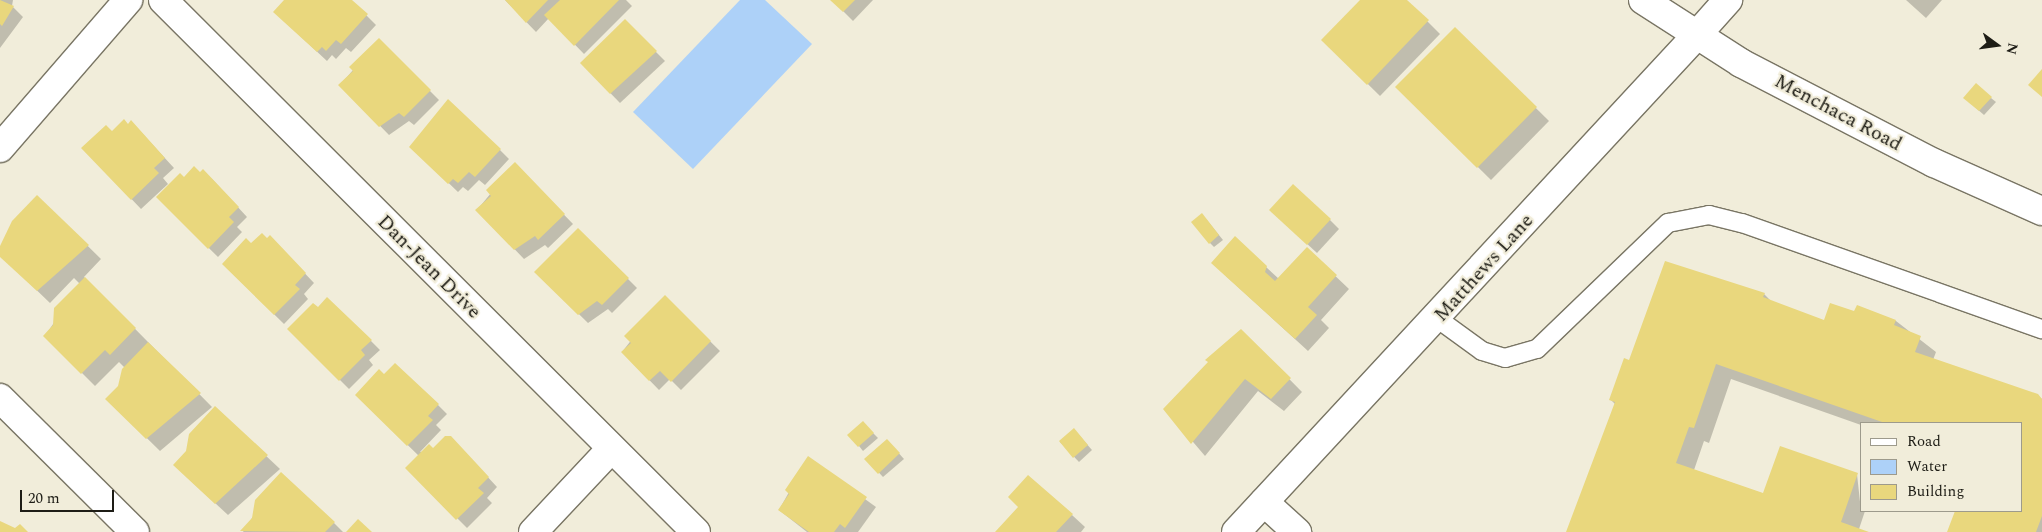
<!DOCTYPE html>
<html>
<head>
<meta charset="utf-8">
<style>
  body { margin:0 }
  #map { position:relative; width:2042px; height:532px; overflow:hidden; background:#f1edda; font-family:Spectral,serif }
  div>[style] { position:absolute }
  .water>* { inset:0; background:#add1f8 }
  .shadow>* { inset:0; background:#0003 }
  .building>* { inset:0; background:#e9d77d }
  .roads { filter:drop-shadow(1px 0 #797564) drop-shadow(-1px 0 #797564) drop-shadow(0 1px #797564) drop-shadow(0 -1px #797564) }
  .lane>* { height:18px; margin:-9px; padding:0 9px; transform-origin:9px; border-radius:9px; background:#fff }
  .street>* { height:28px; margin:-14px; padding:0 14px; transform-origin:14px; border-radius:14px; background:#fff }
  .secondary>* { height:28px; margin:-14px; padding:0 14px; transform-origin:14px; border-radius:14px; background:#fff }
  span { translate:-50% -50%; white-space:nowrap; text-align:center; line-height:1.15; -webkit-text-stroke:4.5px #f1edda; paint-order:stroke }
  .street-label { font-size:20px; color:#1e1d16 }
  .legend { position:absolute; left:1860px; top:422px; width:162px; height:90px; box-sizing:border-box; background:#f1edda; border:1px solid #9d9a8c; margin:0; padding:6px 9px; list-style:none; font-size:15px; color:#1e1d16 }
  .legend li { display:flex; align-items:center; gap:10px; height:25px }
  .legend b { width:25px; border:1px solid #9d9a8c }
  .north { position:absolute; left:1972px; top:20px; width:50px; height:50px; -webkit-text-stroke:4px #f1edda; paint-order:stroke; rotate:104deg; font-size:14px; font-weight:700; line-height:20px; text-align:center; color:#1e1d16 }
  .north::after { content:''; display:block; margin:auto; width:18px; height:22px; background:#1e1d16; clip-path:polygon(50% 0,100% 100%,50% 72%,0 100%) }
  .scale { position:absolute; left:20px; top:490px; width:94px; height:22px; box-sizing:border-box; border:2px solid #1e1d16; border-top:0; padding-left:6px; font-size:15px; line-height:18px; white-space:nowrap; color:#1e1d16; -webkit-text-stroke:4px #f1edda; paint-order:stroke }
</style>
</head>
<body>
<div id="map">
  <div class="water">
    <div style="clip-path:polygon(740px 0,765px 0,812px 44px,693px 169px,633px 112px)"></div>
  </div>
  <div class="shadow">
    <div style="clip-path:polygon(0 0,13px 0,12px 6px,23px 17px,0 48px)"></div>
    <div style="clip-path:polygon(286px 0,351px 0,376px 25px,351px 52px,346px 48px,336px 59px,332px 55px,327px 61px,284px 21px)"></div>
    <div style="clip-path:polygon(505px 0,626px 0,632px 6px,584px 54px,549px 18px,536px 32px)"></div>
    <div style="clip-path:polygon(832px 0,873px 0,853px 21px)"></div>
    <div style="clip-path:polygon(1362px 0,1406px 0,1440px 34px,1380px 96px,1323px 40px)"></div>
    <div style="clip-path:polygon(1906px 0,1942px 0,1926px 18px)"></div>
    <div style="clip-path:polygon(625px 21px,665px 61px,620px 103px,581px 63px)"></div>
    <div style="clip-path:polygon(1455px 28px,1549px 121px,1491px 180px,1397px 87px)"></div>
    <div style="clip-path:polygon(379px 40px,439px 100px,414px 125px,409px 121px,389px 135px,340px 85px)"></div>
    <div style="clip-path:polygon(1991px 98px,1996px 102px,1984px 115px,1969px 102px)"></div>
    <div style="clip-path:polygon(128px 125px,140px 131px,174px 168px,163px 178px,168px 184px,141px 209px,83px 148px)"></div>
    <div style="clip-path:polygon(411px 147px,500px 150px,509px 159px,485px 185px,479px 180px,468px 191px,463px 187px,458px 192px)"></div>
    <div style="clip-path:polygon(515px 164px,573px 224px,548px 248px,545px 245px,524px 259px,477px 210px)"></div>
    <div style="clip-path:polygon(200px 174px,212px 179px,247px 217px,237px 227px,242px 232px,218px 257px,157px 197px)"></div>
    <div style="clip-path:polygon(37px 196px,101px 259px,84px 277px,212px 407px,160px 451px,107px 399px,119px 387px,125px 368px,119px 362px,95px 386px,45px 336px,80px 284px,74px 278px,50px 303px,0 255px,0 248px)"></div>
    <div style="clip-path:polygon(1206px 219px,1223px 240px,1214px 247px,1210px 243px)"></div>
    <div style="clip-path:polygon(1280px 219px,1330px 220px,1339px 229px,1317px 253px)"></div>
    <div style="clip-path:polygon(578px 229px,637px 288px,612px 313px,608px 309px,588px 323px,536px 272px)"></div>
    <div style="clip-path:polygon(267px 240px,279px 246px,314px 283px,304px 294px,308px 299px,284px 324px,223px 264px)"></div>
    <div style="clip-path:polygon(1307px 249px,1349px 289px,1321px 320px,1329px 328px,1308px 351px,1226px 276px,1266px 267px,1279px 279px)"></div>
    <div style="clip-path:polygon(1764px 294px,1772px 302px,1825px 321px,1855px 313px,1896px 321px,1936px 352px,1933px 360px,2037px 395px,2042px 399px,2042px 532px,1948px 532px,1956px 511px,2021px 511px,2021px 423px,1861px 425px,1731px 379px,1709px 443px,1704px 441px,1694px 470px,1764px 494px,1857px 474px,1861px 511px,1865px 511px,1859px 529px,1866px 532px,1568px 532px,1615px 404px,1610px 399px,1630px 361px)"></div>
    <div style="clip-path:polygon(665px 297px,720px 351px,681px 390px,670px 379px,659px 390px,622px 352px)"></div>
    <div style="clip-path:polygon(289px 329px,371px 341px,380px 350px,369px 360px,373px 365px,349px 389px)"></div>
    <div style="clip-path:polygon(1241px 330px,1302px 392px,1284px 411px,1258px 391px,1205px 456px,1165px 409px)"></div>
    <div style="clip-path:polygon(356px 395px,438px 405px,447px 414px,436px 425px,441px 430px,420px 452px,460px 447px,497px 487px,487px 498px,492px 503px,467px 528px,407px 468px,419px 456px)"></div>
    <div style="clip-path:polygon(215px 408px,280px 469px,228px 515px,188px 478px,187px 452px)"></div>
    <div style="clip-path:polygon(863px 423px,878px 438px,863px 451px,859px 446px)"></div>
    <div style="clip-path:polygon(1078px 434px,1092px 450px,1079px 462px,1060px 442px)"></div>
    <div style="clip-path:polygon(887px 440px,904px 459px,883px 477px,866px 459px)"></div>
    <div style="clip-path:polygon(808px 458px,876px 507px,858px 532px,807px 532px,779px 510px)"></div>
    <div style="clip-path:polygon(281px 473px,334px 523px,343px 532px,243px 532px)"></div>
    <div style="clip-path:polygon(1072px 515px,1085px 527px,1081px 532px,997px 532px)"></div>
  </div>
  <div class="building">
    <div style="clip-path:polygon(0 0,14px 6px,2px 26px,0 24px)"></div>
    <div style="clip-path:polygon(284px 0,352px 0,368px 14px,341px 44px,336px 40px,326px 51px,322px 47px,317px 52px,273px 12px)"></div>
    <div style="clip-path:polygon(505px 0,548px 0,526px 23px)"></div>
    <div style="clip-path:polygon(560px 0,619px 0,574px 46px,544px 15px)"></div>
    <div style="clip-path:polygon(830px 0,855px 0,843px 12px)"></div>
    <div style="clip-path:polygon(1360px 0,1407px 0,1429px 20px,1367px 85px,1321px 40px)"></div>
    <div style="clip-path:polygon(625px 19px,657px 51px,610px 94px,580px 63px)"></div>
    <div style="clip-path:polygon(1455px 27px,1537px 107px,1477px 168px,1395px 87px)"></div>
    <div style="clip-path:polygon(379px 38px,431px 90px,404px 117px,399px 113px,379px 127px,338px 85px,353px 71px,349px 67px)"></div>
    <div style="clip-path:polygon(2042px 69px,2042px 97px,2028px 85px)"></div>
    <div style="clip-path:polygon(1976px 83px,1992px 97px,1979px 111px,1963px 98px)"></div>
    <div style="clip-path:polygon(448px 99px,501px 149px,475px 177px,469px 172px,458px 183px,453px 179px,448px 184px,409px 147px)"></div>
    <div style="clip-path:polygon(124px 119px,128px 124px,131px 120px,165px 158px,154px 168px,159px 173px,131px 200px,81px 148px,106px 125px,112px 131px)"></div>
    <div style="clip-path:polygon(515px 162px,565px 214px,538px 240px,535px 236px,514px 250px,475px 210px,491px 196px,486px 190px)"></div>
    <div style="clip-path:polygon(194px 166px,200px 172px,203px 169px,239px 207px,229px 217px,234px 222px,208px 249px,156px 197px,180px 173px,184px 177px)"></div>
    <div style="clip-path:polygon(1293px 184px,1331px 219px,1307px 245px,1269px 210px)"></div>
    <div style="clip-path:polygon(37px 195px,89px 245px,37px 291px,0 257px,0 246px,12px 221px)"></div>
    <div style="clip-path:polygon(1202px 213px,1219px 235px,1209px 244px,1191px 222px)"></div>
    <div style="clip-path:polygon(578px 228px,629px 278px,602px 305px,597px 301px,578px 315px,534px 272px)"></div>
    <div style="clip-path:polygon(262px 233px,267px 238px,270px 235px,306px 273px,295px 285px,300px 289px,274px 315px,222px 264px,246px 238px,251px 243px)"></div>
    <div style="clip-path:polygon(1235px 236px,1267px 266px,1265px 272px,1275px 281px,1307px 247px,1337px 275px,1308px 307px,1317px 315px,1295px 339px,1211px 263px)"></div>
    <div style="clip-path:polygon(1665px 261px,1765px 293px,1763px 297px,1824px 320px,1830px 303px,1854px 311px,1857px 305px,1896px 320px,1894px 325px,1921px 336px,1915px 352px,2038px 394px,2042px 399px,2042px 516px,2036px 532px,1947px 532px,1955px 511px,2021px 511px,2021px 423px,1885px 423px,1716px 364px,1694px 428px,1689px 427px,1676px 463px,1763px 493px,1780px 446px,1858px 473px,1841px 522px,1869px 532px,1566px 532px,1615px 402px,1609px 400px,1624px 358px,1629px 360px)"></div>
    <div style="clip-path:polygon(85px 277px,136px 328px,110px 355px,105px 350px,81px 374px,43px 336px,53px 325px,54px 308px)"></div>
    <div style="clip-path:polygon(665px 295px,711px 341px,671px 382px,660px 371px,649px 381px,621px 352px,631px 343px,624px 336px)"></div>
    <div style="clip-path:polygon(327px 297px,372px 340px,361px 350px,365px 355px,339px 381px,287px 329px,313px 303px,318px 307px)"></div>
    <div style="clip-path:polygon(1241px 329px,1291px 378px,1271px 399px,1245px 379px,1191px 444px,1163px 409px,1208px 362px,1205px 360px)"></div>
    <div style="clip-path:polygon(148px 342px,201px 393px,146px 439px,105px 399px,118px 386px,122px 369px)"></div>
    <div style="clip-path:polygon(395px 363px,439px 404px,428px 416px,433px 420px,407px 446px,355px 395px,379px 369px,384px 374px)"></div>
    <div style="clip-path:polygon(215px 406px,268px 455px,215px 504px,173px 465px,186px 451px,189px 434px)"></div>
    <div style="clip-path:polygon(863px 421px,874px 433px,858px 447px,847px 435px)"></div>
    <div style="clip-path:polygon(1074px 428px,1088px 445px,1073px 458px,1059px 441px)"></div>
    <div style="clip-path:polygon(445px 436px,451px 436px,489px 477px,478px 488px,484px 493px,456px 520px,405px 468px,429px 444px,433px 448px)"></div>
    <div style="clip-path:polygon(887px 439px,900px 453px,878px 474px,864px 459px)"></div>
    <div style="clip-path:polygon(808px 456px,867px 497px,845px 528px,840px 524px,834px 532px,809px 532px,778px 510px,789px 494px,785px 490px)"></div>
    <div style="clip-path:polygon(281px 472px,335px 522px,325px 532px,240px 531px,252px 518px,255px 500px)"></div>
    <div style="clip-path:polygon(1028px 475px,1073px 514px,1056px 532px,995px 532px,1018px 507px,1008px 497px)"></div>
    <div style="clip-path:polygon(358px 519px,372px 532px,346px 532px)"></div>
    <div style="clip-path:polygon(0 521px,15px 528px,20px 524px,28px 532px,0 532px)"></div>
  </div>
  <div class="roads">
    <div class="lane">
      <div style="left:1438px;top:319px;width:54px;rotate:36deg"></div>
      <div style="left:1482px;top:351px;width:24px;rotate:17deg"></div>
      <div style="left:1505px;top:358px;width:33px;rotate:-16deg"></div>
      <div style="left:1537px;top:349px;width:182px;rotate:-43.9deg"></div>
      <div style="left:1668px;top:223px;width:42px;rotate:-11deg"></div>
      <div style="left:1709px;top:215px;width:34px;rotate:14deg"></div>
      <div style="left:1742px;top:223px;width:318px;rotate:19.5deg"></div>
    </div>
    <div class="street">
      <div style="left:163px;top:0;width:753px;rotate:44.95deg"></div>
      <div style="left:1695px;top:37px;width:50px;rotate:-48.3deg"></div>
      <div style="left:0;top:148px;width:196px;rotate:-49.1deg"></div>
      <div style="left:0;top:398px;width:190px;rotate:44.8deg"></div>
      <div style="left:1264px;top:502px;width:45px;rotate:42.3deg"></div>
      <div style="left:533px;top:532px;width:112px;rotate:-46.8deg"></div>
    </div>
    <div class="secondary">
      <div style="left:1643px;top:0;width:117px;rotate:32.7deg"></div>
      <div style="left:1741px;top:63px;width:217px;rotate:27.4deg"></div>
      <div style="left:1934px;top:163px;width:118px;rotate:24deg"></div>
      <div style="left:1236px;top:532px;width:675px;rotate:-47.16deg"></div>
    </div>
  </div>
  <div class="street-label">
    <span style="left:1838px;top:113px;rotate:28deg">Menchaca Road</span>
    <span style="left:429px;top:267px;rotate:45deg">Dan-Jean Drive</span>
    <span style="left:1484px;top:268px;rotate:-48deg">Matthews Lane</span>
  </div>
  <ul class="legend">
  <li><b style="height:6px;background:#fff"></b>Road</li>
  <li><b style="height:14px;background:#add1f8"></b>Water</li>
  <li><b style="height:14px;background:#e9d77d"></b>Building</li>
  </ul>
  <div class="north">N</div>
  <div class="scale">20 m</div>
</div>
</body>
</html>
